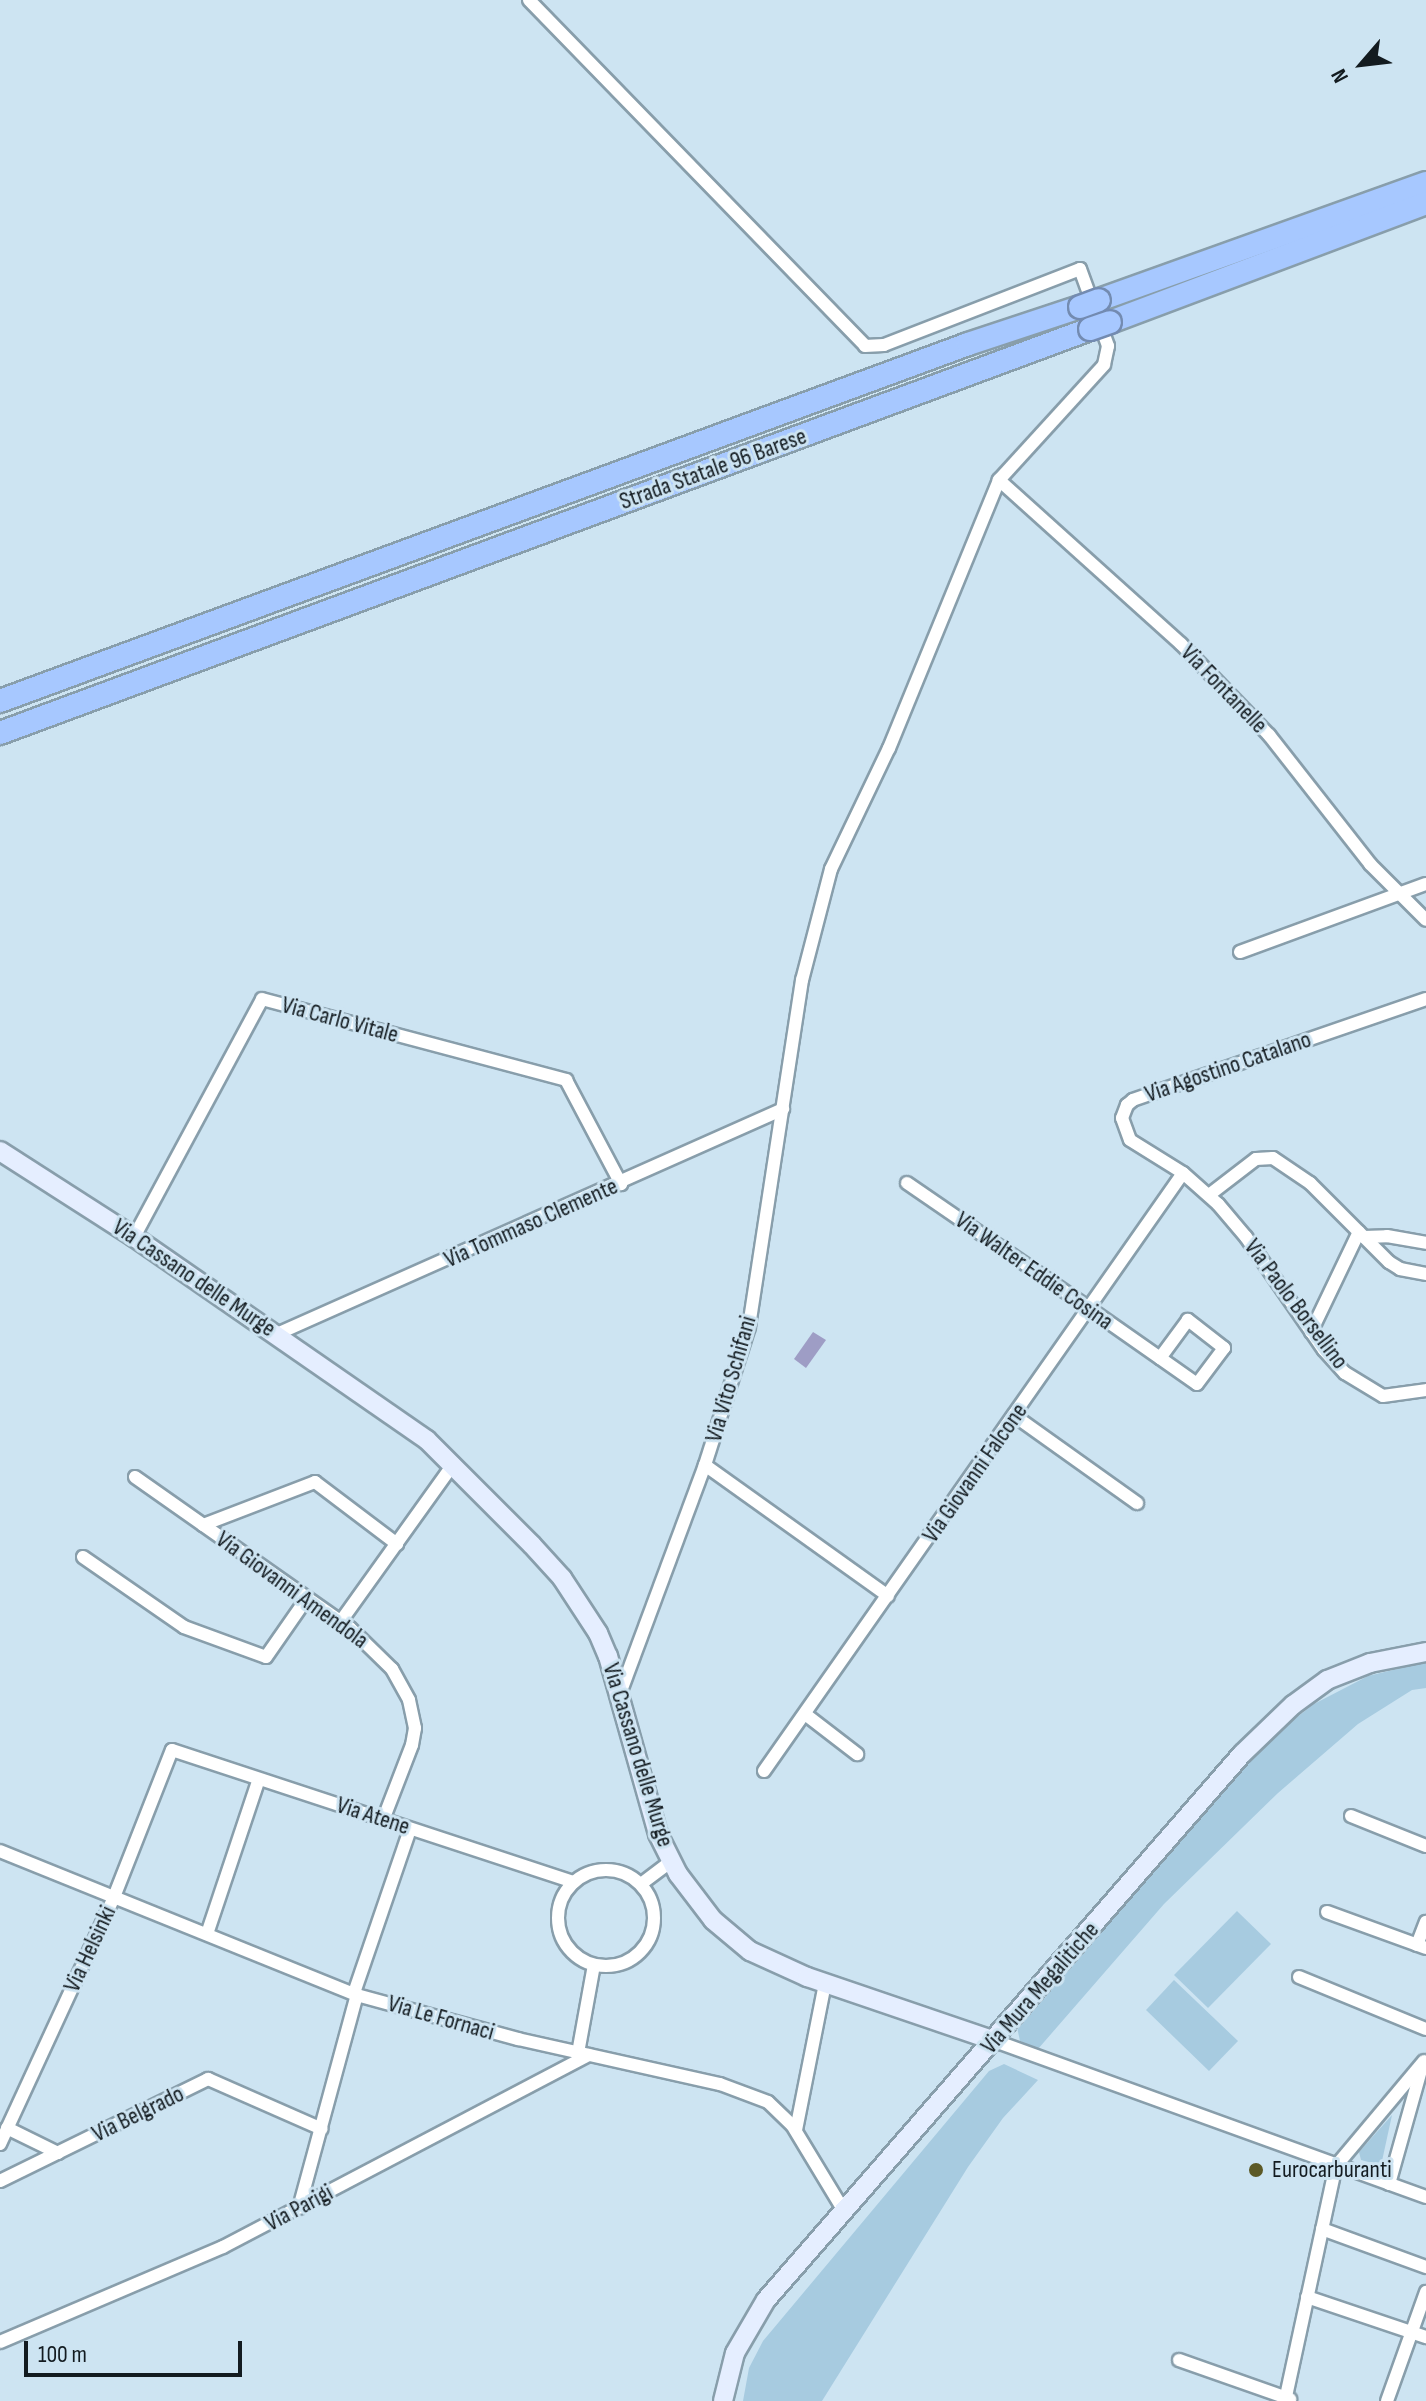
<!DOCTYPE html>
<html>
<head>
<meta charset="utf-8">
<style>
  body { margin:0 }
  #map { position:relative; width:1426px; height:2401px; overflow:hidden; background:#cde4f2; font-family:"Sofia Sans Condensed",sans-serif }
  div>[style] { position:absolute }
  .green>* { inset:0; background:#a7cbe0 }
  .water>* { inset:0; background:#9e9dc5 }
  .roads { filter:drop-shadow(2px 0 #889eab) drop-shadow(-2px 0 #889eab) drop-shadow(0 2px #889eab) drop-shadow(0 -2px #889eab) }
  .street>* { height:12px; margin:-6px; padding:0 6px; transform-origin:6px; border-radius:6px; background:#fff }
  .street>.ring { margin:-6px; padding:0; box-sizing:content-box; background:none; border:12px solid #fff; border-radius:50% }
  .secondary>* { height:18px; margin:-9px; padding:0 9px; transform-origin:9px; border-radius:9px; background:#e5eeff }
  .highway>* { height:22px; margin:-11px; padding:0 11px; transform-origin:11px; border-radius:11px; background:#a7c8ff }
  .bridges { filter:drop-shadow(2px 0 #738bb1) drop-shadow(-2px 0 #738bb1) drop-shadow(0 2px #738bb1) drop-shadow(0 -2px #738bb1) }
  .highway-bridge>* { height:22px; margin:-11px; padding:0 11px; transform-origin:11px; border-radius:11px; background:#a7c8ff }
  .dots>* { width:22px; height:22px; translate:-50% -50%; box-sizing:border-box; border:4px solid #cde4f2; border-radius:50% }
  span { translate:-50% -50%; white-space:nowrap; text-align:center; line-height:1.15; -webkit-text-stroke:6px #cde4f2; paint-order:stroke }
  .street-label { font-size:24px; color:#131b20 }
  .poi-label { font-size:24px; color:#131b20 }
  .left { translate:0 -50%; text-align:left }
  .north { position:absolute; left:1322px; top:24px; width:80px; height:80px; -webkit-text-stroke:6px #cde4f2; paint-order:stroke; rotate:242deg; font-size:22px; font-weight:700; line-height:32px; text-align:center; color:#131b20 }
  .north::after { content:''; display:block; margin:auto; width:28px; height:36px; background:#131b20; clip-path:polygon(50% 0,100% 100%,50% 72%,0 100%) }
  .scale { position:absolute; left:24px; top:2341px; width:218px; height:36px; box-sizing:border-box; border:4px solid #131b20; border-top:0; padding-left:10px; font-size:24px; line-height:28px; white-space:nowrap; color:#131b20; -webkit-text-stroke:6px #cde4f2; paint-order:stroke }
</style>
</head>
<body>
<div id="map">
  <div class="green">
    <div style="clip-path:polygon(1426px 1662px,1426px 1688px,1412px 1690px,1358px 1724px,1278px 1793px,1164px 1904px,1038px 2049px,1020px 2041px,1017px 2027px,1274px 1735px,1314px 1704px,1368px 1676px)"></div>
    <div style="clip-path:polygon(1237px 1911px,1271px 1944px,1208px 2008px,1174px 1975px)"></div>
    <div style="clip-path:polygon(1174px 1980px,1238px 2041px,1209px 2071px,1146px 2010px)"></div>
    <div style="clip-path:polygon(1004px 2064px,1038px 2080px,1003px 2118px,968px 2167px,822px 2401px,743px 2401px,749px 2368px,763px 2341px,989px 2071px)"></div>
    <div style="clip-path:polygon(1392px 2115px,1382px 2161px,1376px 2164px,1361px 2160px,1359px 2152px)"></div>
  </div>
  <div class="water">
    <div style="clip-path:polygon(813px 1332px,826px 1340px,806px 1368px,794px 1359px)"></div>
  </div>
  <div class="roads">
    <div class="street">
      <div style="left:529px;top:0;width:482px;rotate:45.8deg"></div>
      <div style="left:865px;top:346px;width:19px;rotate:-3deg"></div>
      <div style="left:884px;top:345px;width:210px;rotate:-21.2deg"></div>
      <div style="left:1080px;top:269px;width:82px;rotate:70deg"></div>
      <div style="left:1108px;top:346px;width:19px;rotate:102deg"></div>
      <div style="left:1104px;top:365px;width:156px;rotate:132.4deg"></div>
      <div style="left:999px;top:480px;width:290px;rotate:112.3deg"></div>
      <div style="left:889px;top:748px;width:134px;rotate:115.6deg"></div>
      <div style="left:831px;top:869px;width:115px;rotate:104.6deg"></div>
      <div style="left:802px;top:980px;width:351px;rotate:98.7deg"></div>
      <div style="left:749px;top:1327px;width:145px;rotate:107.7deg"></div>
      <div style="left:705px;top:1465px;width:244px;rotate:110.4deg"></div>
      <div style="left:999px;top:480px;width:245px;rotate:42deg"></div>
      <div style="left:1181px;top:644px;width:127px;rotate:46deg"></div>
      <div style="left:1269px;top:735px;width:164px;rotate:51.9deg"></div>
      <div style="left:1370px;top:864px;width:79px;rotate:45deg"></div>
      <div style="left:1240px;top:952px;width:198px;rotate:-20.1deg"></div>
      <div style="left:1426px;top:999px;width:310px;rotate:161deg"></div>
      <div style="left:1133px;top:1100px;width:8px;rotate:140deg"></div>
      <div style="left:1127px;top:1105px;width:14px;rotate:111deg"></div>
      <div style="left:1122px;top:1118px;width:23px;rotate:70deg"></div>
      <div style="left:1130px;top:1140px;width:62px;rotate:31.9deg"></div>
      <div style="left:1183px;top:1173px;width:47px;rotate:41.5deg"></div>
      <div style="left:1218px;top:1204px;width:43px;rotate:49.7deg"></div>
      <div style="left:1246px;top:1237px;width:137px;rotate:55.4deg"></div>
      <div style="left:1324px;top:1350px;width:31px;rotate:48deg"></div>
      <div style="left:1345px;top:1373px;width:44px;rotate:31.2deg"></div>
      <div style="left:1383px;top:1396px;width:43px;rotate:-7.9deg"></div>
      <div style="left:907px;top:1183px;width:222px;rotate:34.5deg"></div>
      <div style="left:1090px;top:1309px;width:85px;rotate:35deg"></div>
      <div style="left:1160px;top:1358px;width:45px;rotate:35.1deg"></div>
      <div style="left:1197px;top:1384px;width:45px;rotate:-53.1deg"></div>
      <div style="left:1224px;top:1348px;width:46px;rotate:-142.1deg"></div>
      <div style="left:1188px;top:1320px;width:47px;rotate:126.4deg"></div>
      <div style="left:1209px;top:1195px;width:59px;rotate:-37.5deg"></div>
      <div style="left:1256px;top:1159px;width:17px;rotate:-3deg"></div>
      <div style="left:1273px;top:1158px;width:45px;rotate:34deg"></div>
      <div style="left:1310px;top:1183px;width:112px;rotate:45deg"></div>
      <div style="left:1389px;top:1262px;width:13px;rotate:32deg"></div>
      <div style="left:1400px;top:1269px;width:26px;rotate:11deg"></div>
      <div style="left:134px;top:1237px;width:270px;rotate:-61.7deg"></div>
      <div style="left:262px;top:999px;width:315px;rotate:14.9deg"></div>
      <div style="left:566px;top:1080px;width:118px;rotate:62.1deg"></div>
      <div style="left:1364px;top:1237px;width:23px;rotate:-2deg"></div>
      <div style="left:1387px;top:1236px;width:40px;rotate:10deg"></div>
      <div style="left:1311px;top:1332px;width:111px;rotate:-64.4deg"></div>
      <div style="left:277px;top:1334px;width:554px;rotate:-23.97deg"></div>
      <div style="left:1015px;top:1416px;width:150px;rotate:35.5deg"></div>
      <div style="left:705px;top:1465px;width:225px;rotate:35.6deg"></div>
      <div style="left:135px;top:1477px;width:263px;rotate:35.1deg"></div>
      <div style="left:350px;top:1628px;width:59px;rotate:44.3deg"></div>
      <div style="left:392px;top:1669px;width:35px;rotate:61deg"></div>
      <div style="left:409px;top:1700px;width:29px;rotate:78deg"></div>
      <div style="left:415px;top:1728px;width:17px;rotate:100deg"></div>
      <div style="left:412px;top:1745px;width:80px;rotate:111.1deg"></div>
      <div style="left:203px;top:1525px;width:120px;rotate:-21deg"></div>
      <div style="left:315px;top:1482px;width:103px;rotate:37.1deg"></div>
      <div style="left:83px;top:1557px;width:123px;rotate:34.7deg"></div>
      <div style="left:184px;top:1627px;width:87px;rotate:20.1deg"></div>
      <div style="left:266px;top:1657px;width:72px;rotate:-55.2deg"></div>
      <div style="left:341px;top:1621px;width:194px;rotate:-54.4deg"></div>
      <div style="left:805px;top:1714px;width:66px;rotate:37.6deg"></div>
      <div style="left:764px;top:1771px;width:730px;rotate:-54.98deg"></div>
      <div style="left:1351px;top:1816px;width:81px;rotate:21.8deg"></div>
      <div style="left:0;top:1851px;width:385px;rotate:22deg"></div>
      <div style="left:357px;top:1995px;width:167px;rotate:15.3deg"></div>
      <div style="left:518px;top:2039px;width:207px;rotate:12.6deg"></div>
      <div style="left:720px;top:2084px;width:51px;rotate:20.6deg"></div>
      <div style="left:768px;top:2102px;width:33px;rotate:44deg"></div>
      <div style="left:792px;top:2125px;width:100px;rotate:58.8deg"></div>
      <div class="ring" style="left:558px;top:1870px;width:84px;height:84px"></div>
      <div style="left:641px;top:1884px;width:38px;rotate:-37deg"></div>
      <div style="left:1327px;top:1912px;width:105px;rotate:20deg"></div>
      <div style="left:207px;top:1934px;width:163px;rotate:-71.5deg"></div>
      <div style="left:1417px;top:1945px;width:25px;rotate:-69deg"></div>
      <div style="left:1299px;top:1977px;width:137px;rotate:22.3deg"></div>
      <div style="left:354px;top:1993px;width:173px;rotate:-71.1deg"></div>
      <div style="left:995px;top:2041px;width:458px;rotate:19.9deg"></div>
      <div style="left:578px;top:2053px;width:89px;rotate:-79.7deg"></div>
      <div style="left:7px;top:2128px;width:57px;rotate:26.1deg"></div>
      <div style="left:796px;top:2130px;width:150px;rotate:-78.8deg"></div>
      <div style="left:0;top:2144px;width:272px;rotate:-65.2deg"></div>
      <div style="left:114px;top:1897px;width:158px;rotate:-68.5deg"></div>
      <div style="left:172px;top:1750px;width:423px;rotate:18.2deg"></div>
      <div style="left:0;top:2181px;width:232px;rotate:-26.1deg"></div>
      <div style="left:208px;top:2079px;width:124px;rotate:23.7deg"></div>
      <div style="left:1389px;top:2184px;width:118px;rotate:-74.3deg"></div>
      <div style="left:299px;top:2208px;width:221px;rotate:-74.8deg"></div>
      <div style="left:1322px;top:2229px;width:111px;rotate:20.1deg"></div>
      <div style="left:1307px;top:2297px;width:126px;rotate:18.6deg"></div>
      <div style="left:0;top:2342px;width:242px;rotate:-23.1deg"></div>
      <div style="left:223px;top:2247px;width:413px;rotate:-27.7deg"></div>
      <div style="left:1179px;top:2360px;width:118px;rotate:19.4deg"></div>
      <div style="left:1285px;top:2401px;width:240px;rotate:-77.8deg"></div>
      <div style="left:1336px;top:2166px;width:137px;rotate:-50deg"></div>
      <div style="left:1387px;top:2401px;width:116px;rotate:-70.3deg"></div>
    </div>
    <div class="secondary">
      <div style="left:0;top:1151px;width:159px;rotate:32.7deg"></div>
      <div style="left:134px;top:1237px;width:356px;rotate:34.7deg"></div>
      <div style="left:427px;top:1440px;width:148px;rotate:45deg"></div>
      <div style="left:532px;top:1545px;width:45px;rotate:47.7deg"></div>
      <div style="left:562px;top:1578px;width:66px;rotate:56.8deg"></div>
      <div style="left:598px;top:1633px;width:25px;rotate:67deg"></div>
      <div style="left:608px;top:1656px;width:185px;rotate:74.3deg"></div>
      <div style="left:658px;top:1834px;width:45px;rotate:63.4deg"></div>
      <div style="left:678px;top:1874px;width:58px;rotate:52.7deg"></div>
      <div style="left:713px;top:1920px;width:48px;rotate:40deg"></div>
      <div style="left:750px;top:1951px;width:63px;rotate:24.5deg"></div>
      <div style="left:807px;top:1977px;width:199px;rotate:18.8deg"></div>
      <div style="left:723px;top:2401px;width:49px;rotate:-76deg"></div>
      <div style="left:735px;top:2353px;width:61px;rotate:-59.7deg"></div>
      <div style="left:766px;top:2300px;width:724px;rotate:-48.92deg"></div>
      <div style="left:1242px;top:1754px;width:71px;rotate:-43.9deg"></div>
      <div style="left:1293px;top:1705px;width:42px;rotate:-36.3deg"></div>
      <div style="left:1327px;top:1680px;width:46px;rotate:-21.6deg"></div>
      <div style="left:1370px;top:1663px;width:57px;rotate:-11.1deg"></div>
    </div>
    <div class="highway">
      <div style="left:1099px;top:300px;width:347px;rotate:-19.7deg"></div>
      <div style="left:1110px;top:322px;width:338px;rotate:-20.6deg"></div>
      <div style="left:0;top:701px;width:1032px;rotate:-20.24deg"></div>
      <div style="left:968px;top:344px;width:118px;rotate:-18.3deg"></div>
      <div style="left:0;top:733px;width:1162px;rotate:-20.34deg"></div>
    </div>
  </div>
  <div class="bridges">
    <div class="highway-bridge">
      <div style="left:1080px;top:307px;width:20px;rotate:-20deg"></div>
      <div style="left:1090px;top:329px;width:21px;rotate:-19deg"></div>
    </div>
  </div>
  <div class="dots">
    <div style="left:1256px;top:2170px;background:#5c5926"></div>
  </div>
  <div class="street-label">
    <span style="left:713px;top:469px;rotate:-20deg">Strada Statale 96 Barese</span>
    <span style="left:1224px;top:689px;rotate:46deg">Via Fontanelle</span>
    <span style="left:340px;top:1020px;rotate:15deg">Via Carlo Vitale</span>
    <span style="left:1228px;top:1067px;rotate:-19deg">Via Agostino Catalano</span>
    <span style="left:531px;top:1223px;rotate:-24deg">Via Tommaso Clemente</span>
    <span style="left:1034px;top:1271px;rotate:35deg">Via Walter Eddie Cosina</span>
    <span style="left:194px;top:1278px;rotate:34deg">Via Cassano delle Murge</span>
    <span style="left:1296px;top:1304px;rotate:53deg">Via Paolo Borsellino</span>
    <span style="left:731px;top:1379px;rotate:-74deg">Via Vito Schifani</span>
    <span style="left:975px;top:1473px;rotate:-55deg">Via Giovanni Falcone</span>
    <span style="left:292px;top:1590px;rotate:36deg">Via Giovanni Amendola</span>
    <span style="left:638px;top:1755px;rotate:73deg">Via Cassano delle Murge</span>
    <span style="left:373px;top:1816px;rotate:18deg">Via Atene</span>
    <span style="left:90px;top:1949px;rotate:-65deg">Via Helsinki</span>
    <span style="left:1040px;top:1988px;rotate:-49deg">Via Mura Megalitiche</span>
    <span style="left:441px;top:2018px;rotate:16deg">Via Le Fornaci</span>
    <span style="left:138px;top:2114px;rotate:-26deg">Via Belgrado</span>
    <span style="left:299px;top:2208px;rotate:-28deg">Via Parigi</span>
  </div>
  <div class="poi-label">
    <span class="left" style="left:1272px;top:2170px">Eurocarburanti</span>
  </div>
  <div class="north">N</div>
  <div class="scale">100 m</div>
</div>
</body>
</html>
